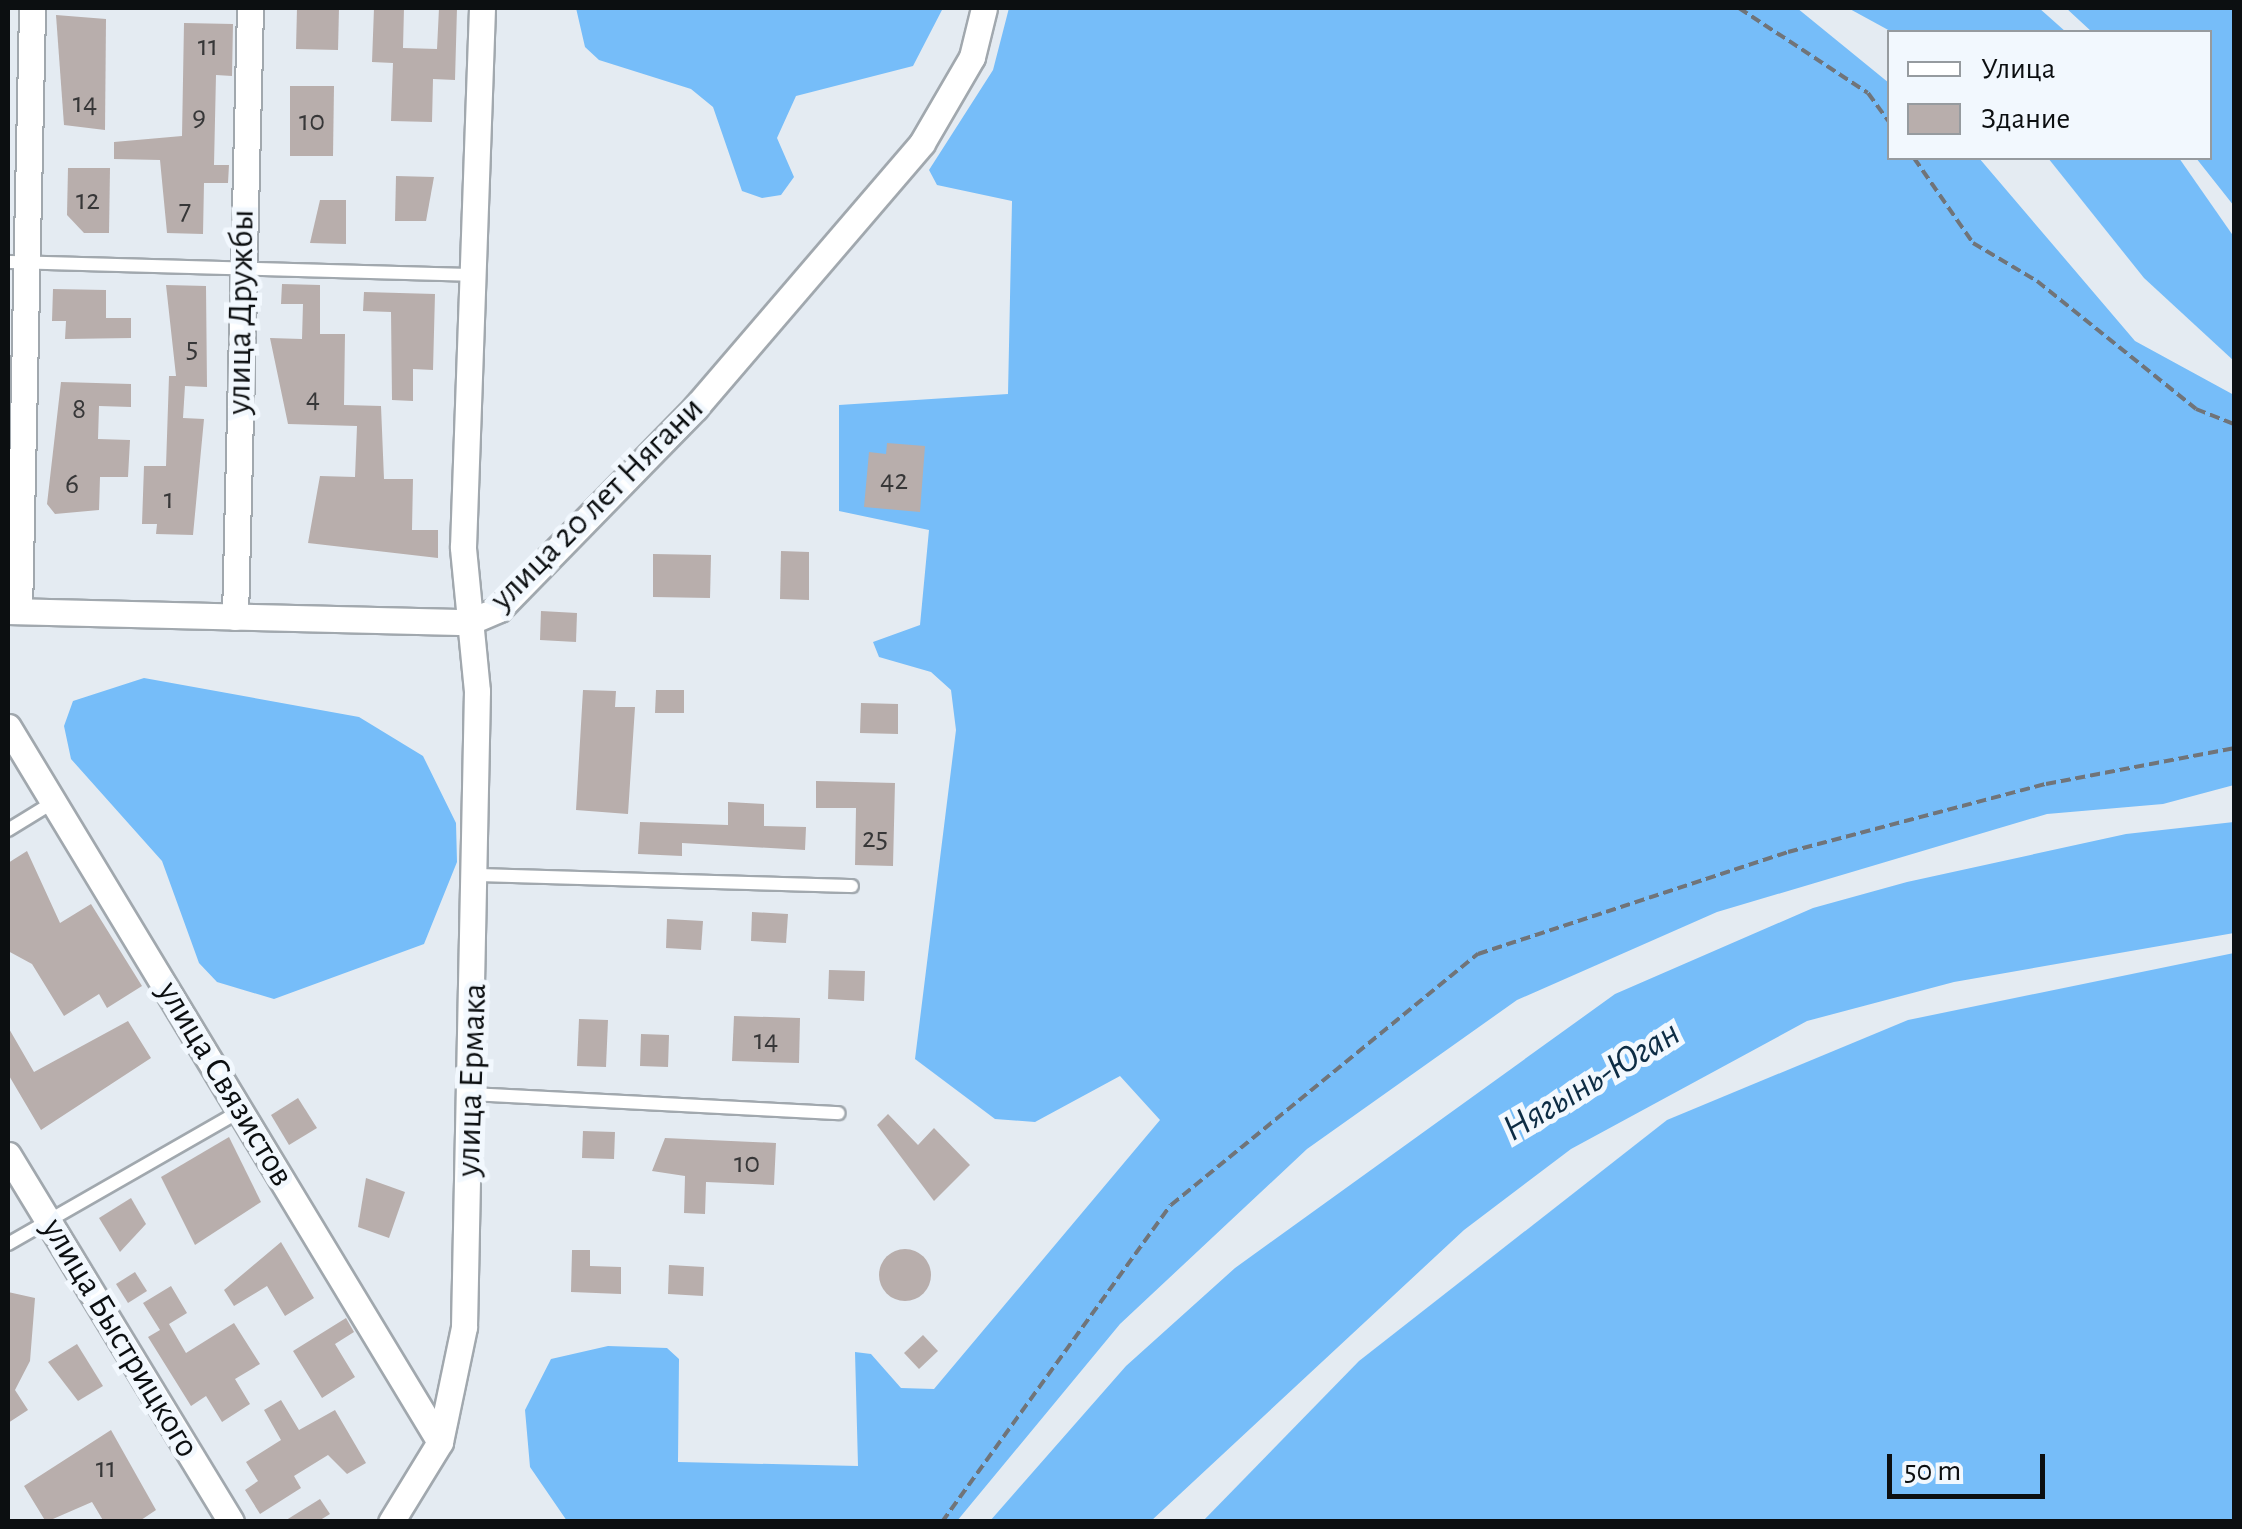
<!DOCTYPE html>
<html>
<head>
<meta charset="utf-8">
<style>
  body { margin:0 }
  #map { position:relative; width:2242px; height:1529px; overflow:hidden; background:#e4ebf2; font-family:"Alegreya Sans",sans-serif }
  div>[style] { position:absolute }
  .forest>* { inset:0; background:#76bdf9 }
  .building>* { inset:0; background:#b8aeac }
  .round { border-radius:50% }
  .path>* { height:4px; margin-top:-2px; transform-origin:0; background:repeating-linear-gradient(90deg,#707479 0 10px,transparent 0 15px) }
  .roads { filter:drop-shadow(2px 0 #a1a8ae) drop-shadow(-2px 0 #a1a8ae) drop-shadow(0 2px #a1a8ae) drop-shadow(0 -2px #a1a8ae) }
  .service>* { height:12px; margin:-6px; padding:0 6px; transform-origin:6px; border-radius:6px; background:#fff }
  .minor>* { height:25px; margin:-12.5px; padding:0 12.5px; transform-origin:12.5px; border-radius:12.5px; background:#fff }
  span { translate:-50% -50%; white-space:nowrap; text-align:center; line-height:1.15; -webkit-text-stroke:10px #f2f8fe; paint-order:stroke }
  .number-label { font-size:30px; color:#373738 }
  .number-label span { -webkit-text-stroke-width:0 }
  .street-label { font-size:35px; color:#0c0f11 }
  .water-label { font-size:38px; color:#0d2c44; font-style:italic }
  .frame { position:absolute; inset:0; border:10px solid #0c0f11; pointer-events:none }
  .legend { position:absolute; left:1887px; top:30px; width:325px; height:130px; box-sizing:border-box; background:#f2f8fe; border:2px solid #969b9f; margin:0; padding:12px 18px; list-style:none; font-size:30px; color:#0c0f11 }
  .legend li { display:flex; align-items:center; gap:20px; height:50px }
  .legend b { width:50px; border:2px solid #969b9f }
  .scale { position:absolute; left:1887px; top:1454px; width:158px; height:45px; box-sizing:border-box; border:5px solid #0c0f11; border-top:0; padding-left:12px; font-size:30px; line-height:35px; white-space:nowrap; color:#0c0f11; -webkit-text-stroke:8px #f2f8fe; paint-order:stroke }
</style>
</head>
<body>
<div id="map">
  <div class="forest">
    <div style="clip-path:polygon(576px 8px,943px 8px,913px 66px,796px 96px,777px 138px,794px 177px,781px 195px,762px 198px,742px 191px,713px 107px,691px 89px,599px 60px,585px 47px)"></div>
    <div style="clip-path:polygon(1009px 8px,1797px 8px,1889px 83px,1890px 158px,1979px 158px,2135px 341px,2234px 395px,2234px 785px,2163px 804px,2047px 814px,1717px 912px,1517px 1000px,1307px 1149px,1120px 1324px,957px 1521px,567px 1521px,530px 1467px,525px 1410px,551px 1359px,608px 1346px,667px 1348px,679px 1359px,678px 1462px,858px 1466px,855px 1352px,871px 1354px,901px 1388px,934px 1389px,1160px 1120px,1120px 1076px,1035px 1122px,995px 1119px,915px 1059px,956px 730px,951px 690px,931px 672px,879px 657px,873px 642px,920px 625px,929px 530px,839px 511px,839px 405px,1008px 394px,1012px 201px,937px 185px,929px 170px,993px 70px)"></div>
    <div style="clip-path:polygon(1848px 8px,2039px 8px,2066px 32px,1892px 32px)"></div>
    <div style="clip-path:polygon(2066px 8px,2234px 8px,2234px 206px,2196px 158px,2210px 158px,2210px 32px,2092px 32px)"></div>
    <div style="clip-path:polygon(2048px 158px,2179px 158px,2234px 237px,2234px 361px,2144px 278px)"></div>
    <div style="clip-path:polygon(144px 678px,359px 717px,423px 756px,456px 823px,457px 862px,424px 944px,274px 999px,217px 982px,199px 963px,162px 861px,71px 759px,64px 726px,73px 701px)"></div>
    <div style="clip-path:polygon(2234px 822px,2234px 933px,1954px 982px,1807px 1021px,1571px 1149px,1464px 1230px,1151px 1521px,990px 1521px,1126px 1366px,1235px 1268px,1615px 994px,1813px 908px,1907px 882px,2126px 834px)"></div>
    <div style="clip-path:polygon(2234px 953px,2234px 1521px,1203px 1521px,1359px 1361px,1667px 1120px,1908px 1020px)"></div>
  </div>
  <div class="building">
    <div style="clip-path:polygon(297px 8px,339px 8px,338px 50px,296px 49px)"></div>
    <div style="clip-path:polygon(374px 8px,404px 8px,403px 48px,437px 49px,439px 8px,457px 8px,455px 80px,433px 79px,432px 122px,391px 121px,393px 63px,372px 62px)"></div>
    <div style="clip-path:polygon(56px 15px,106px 19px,105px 130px,64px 125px)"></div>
    <div style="clip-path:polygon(184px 23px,233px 24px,232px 76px,216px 75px,214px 165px,229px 165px,228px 183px,204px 183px,203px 234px,167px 233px,160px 160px,114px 159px,114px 142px,182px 136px)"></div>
    <div style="clip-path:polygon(290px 86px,334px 86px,333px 156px,290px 156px)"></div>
    <div style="clip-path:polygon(68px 168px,110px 168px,109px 233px,84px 233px,67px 215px)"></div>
    <div style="clip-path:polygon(396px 176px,434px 177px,426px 221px,395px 221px)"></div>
    <div style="clip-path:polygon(320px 200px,346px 200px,346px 244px,310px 243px)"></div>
    <div style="clip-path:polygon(282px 284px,320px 285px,320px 334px,345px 334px,344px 405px,381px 406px,384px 479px,413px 479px,412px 530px,438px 530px,438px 558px,308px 543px,320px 476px,355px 477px,357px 426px,288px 424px,270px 338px,302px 339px,303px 304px,281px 304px)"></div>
    <div style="clip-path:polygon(166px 285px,206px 286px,207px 387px,185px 386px,183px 418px,204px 419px,193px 535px,156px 534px,157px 524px,142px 524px,144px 466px,166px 466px,169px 376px,176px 376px)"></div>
    <div style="clip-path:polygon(53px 289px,106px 290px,106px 318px,131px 318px,131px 338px,65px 339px,66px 321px,52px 321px)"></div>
    <div style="clip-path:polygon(364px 292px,435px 294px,433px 370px,413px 369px,413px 401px,392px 400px,391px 312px,363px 311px)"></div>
    <div style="clip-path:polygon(61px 382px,131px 384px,131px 407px,99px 406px,98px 439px,130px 440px,128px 477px,100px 477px,99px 510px,55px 514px,47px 504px)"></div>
    <div style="clip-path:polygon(887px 443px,925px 446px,920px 512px,864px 507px,869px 452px,886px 454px)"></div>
    <div style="clip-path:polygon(781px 551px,809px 552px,809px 600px,780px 599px)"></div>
    <div style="clip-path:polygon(653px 554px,711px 555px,710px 598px,653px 597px)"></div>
    <div style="clip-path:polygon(541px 611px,577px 613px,576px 642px,540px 640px)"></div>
    <div style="clip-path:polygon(583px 690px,616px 691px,615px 707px,635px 707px,628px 814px,576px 810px)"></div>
    <div style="clip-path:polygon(656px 690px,684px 690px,684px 713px,655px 713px)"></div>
    <div style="clip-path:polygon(861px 703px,898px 704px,898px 734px,860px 733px)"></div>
    <div style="clip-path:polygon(816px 781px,895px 783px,893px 866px,855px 865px,856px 808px,816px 808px)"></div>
    <div style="clip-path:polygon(728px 802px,764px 804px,764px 826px,806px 827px,805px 850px,682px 843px,682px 856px,638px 854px,640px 822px,728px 825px)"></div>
    <div style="clip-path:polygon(27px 851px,60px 923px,91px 904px,142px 986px,107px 1008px,99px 994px,64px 1016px,32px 964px,8px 951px,8px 863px)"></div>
    <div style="clip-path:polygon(752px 912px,788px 914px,786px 943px,751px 941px)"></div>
    <div style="clip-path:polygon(667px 919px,703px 921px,701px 950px,666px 948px)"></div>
    <div style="clip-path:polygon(829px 970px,865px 971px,864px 1001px,828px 999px)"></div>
    <div style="clip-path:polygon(734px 1016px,800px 1018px,799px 1063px,732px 1061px)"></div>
    <div style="clip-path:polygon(579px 1019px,608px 1020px,606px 1067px,577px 1066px)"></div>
    <div style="clip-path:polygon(128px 1021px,151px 1058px,41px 1130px,8px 1074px,8px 1027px,34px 1072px)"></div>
    <div style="clip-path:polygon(641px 1034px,669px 1035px,668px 1067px,640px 1066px)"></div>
    <div style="clip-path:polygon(298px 1098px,317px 1128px,289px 1145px,271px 1115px)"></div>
    <div style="clip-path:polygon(888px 1114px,918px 1145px,934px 1128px,970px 1165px,934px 1201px,877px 1125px)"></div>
    <div style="clip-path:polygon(583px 1131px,615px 1132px,614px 1159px,582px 1158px)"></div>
    <div style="clip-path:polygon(229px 1137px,261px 1202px,195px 1245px,161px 1177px)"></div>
    <div style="clip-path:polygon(665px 1138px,776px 1143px,774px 1185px,706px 1182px,705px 1214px,684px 1213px,685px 1176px,652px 1171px)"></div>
    <div style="clip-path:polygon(366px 1178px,405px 1192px,389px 1238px,358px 1227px)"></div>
    <div style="clip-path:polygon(131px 1198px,146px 1224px,120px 1252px,99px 1218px)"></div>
    <div style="clip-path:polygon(281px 1242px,314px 1298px,285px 1316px,267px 1286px,234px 1306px,224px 1290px)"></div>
    <div class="round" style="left:879px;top:1249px;width:52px;height:52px"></div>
    <div style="clip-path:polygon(572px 1250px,590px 1250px,590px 1266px,621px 1267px,621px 1294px,571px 1292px)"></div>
    <div style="clip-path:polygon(669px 1265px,704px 1267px,703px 1296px,668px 1294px)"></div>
    <div style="clip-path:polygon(135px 1272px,147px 1291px,128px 1303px,116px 1284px)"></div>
    <div style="clip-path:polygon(171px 1286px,187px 1313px,169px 1324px,186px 1353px,234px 1323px,260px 1364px,235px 1379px,250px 1404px,222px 1422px,206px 1396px,191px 1406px,148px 1337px,160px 1330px,143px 1303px)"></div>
    <div style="clip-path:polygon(8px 1292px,35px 1298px,30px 1361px,15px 1390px,28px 1410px,8px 1423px)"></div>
    <div style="clip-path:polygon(346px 1318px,354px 1332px,335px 1344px,355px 1377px,322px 1398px,293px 1351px)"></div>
    <div style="clip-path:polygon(923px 1335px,938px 1351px,919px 1369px,904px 1353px)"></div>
    <div style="clip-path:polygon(77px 1344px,103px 1386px,78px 1401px,48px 1362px)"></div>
    <div style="clip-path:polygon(281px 1400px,299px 1430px,335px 1410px,366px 1463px,347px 1474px,328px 1455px,294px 1476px,301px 1488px,260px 1514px,245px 1490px,258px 1481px,246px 1462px,281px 1440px,264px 1410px)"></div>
    <div style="clip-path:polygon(111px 1430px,156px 1510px,138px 1522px,104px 1522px,92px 1502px,46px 1522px,24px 1486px)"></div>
    <div style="clip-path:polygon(320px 1499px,330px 1514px,317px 1522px,283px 1522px)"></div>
  </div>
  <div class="path">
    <div style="left:1739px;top:8px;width:154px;rotate:33.4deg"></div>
    <div style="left:1868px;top:93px;width:37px;rotate:54deg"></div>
    <div style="left:1914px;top:158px;width:103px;rotate:55.2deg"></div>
    <div style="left:1973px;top:243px;width:74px;rotate:30.7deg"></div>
    <div style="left:2037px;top:281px;width:204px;rotate:38.8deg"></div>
    <div style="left:2196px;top:409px;width:41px;rotate:21.5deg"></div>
    <div style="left:942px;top:1522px;width:391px;rotate:-54.2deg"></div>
    <div style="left:1171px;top:1205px;width:397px;rotate:-39.3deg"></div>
    <div style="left:1478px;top:954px;width:326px;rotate:-18.2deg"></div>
    <div style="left:1788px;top:852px;width:267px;rotate:-14.8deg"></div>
    <div style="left:2046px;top:784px;width:191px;rotate:-10.8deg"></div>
  </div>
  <div class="roads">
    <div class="service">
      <div style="left:8px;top:262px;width:464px;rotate:1.6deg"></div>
      <div style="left:8px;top:830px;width:52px;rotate:-31.5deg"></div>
      <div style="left:476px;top:875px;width:376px;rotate:1.7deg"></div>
      <div style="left:472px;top:1094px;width:367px;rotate:3deg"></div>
      <div style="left:8px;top:1244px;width:270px;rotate:-29.8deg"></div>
    </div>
    <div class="minor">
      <div style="left:8px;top:611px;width:461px;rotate:1.4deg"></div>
      <div style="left:469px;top:622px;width:33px;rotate:-23deg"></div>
      <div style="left:499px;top:609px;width:281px;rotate:-45.7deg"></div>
      <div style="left:695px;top:408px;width:349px;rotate:-49.4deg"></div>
      <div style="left:922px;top:143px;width:99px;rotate:-59.8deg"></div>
      <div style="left:972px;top:57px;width:50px;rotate:-76.2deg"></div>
      <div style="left:19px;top:611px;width:603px;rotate:-88.76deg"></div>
      <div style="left:235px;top:617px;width:609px;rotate:-88.59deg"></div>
      <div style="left:8px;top:727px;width:835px;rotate:58.86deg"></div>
      <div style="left:8px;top:1155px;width:429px;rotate:58.7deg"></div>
      <div style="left:391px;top:1522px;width:94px;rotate:-58.5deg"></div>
      <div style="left:440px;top:1442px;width:117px;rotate:-78.2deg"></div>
      <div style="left:464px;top:1327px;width:636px;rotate:-88.83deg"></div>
      <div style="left:477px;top:691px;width:145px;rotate:-95.6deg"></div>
      <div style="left:463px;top:547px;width:539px;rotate:-87.98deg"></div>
    </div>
  </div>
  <div class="number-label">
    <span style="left:208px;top:46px">11</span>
    <span style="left:85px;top:103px">14</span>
    <span style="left:199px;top:117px">9</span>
    <span style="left:312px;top:121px">10</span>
    <span style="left:88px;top:200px">12</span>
    <span style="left:185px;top:210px">7</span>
    <span style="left:192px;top:348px">5</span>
    <span style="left:313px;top:398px">4</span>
    <span style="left:79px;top:409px">8</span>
    <span style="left:894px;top:480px">42</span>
    <span style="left:72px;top:484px">6</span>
    <span style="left:169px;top:499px">1</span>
    <span style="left:875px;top:838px">25</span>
    <span style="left:766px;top:1040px">14</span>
    <span style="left:747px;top:1163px">10</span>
    <span style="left:106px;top:1468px">11</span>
  </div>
  <div class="street-label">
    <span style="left:241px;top:312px;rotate:-89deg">улица Дружбы</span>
    <span style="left:597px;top:504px;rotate:-45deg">улица 20 лет Нягани</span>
    <span style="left:472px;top:1080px;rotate:-88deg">улица Ермака</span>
    <span style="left:225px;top:1084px;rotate:59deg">улица Связистов</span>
    <span style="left:120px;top:1338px;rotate:59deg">улица Быстрицкого</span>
  </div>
  <div class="water-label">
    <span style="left:1592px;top:1082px;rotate:-31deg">Нягынь-Юган</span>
  </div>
  <div class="frame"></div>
  <ul class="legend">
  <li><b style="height:12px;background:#fff"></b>Улица</li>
  <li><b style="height:28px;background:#b8aeac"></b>Здание</li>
  </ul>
  <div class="scale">50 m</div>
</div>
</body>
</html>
